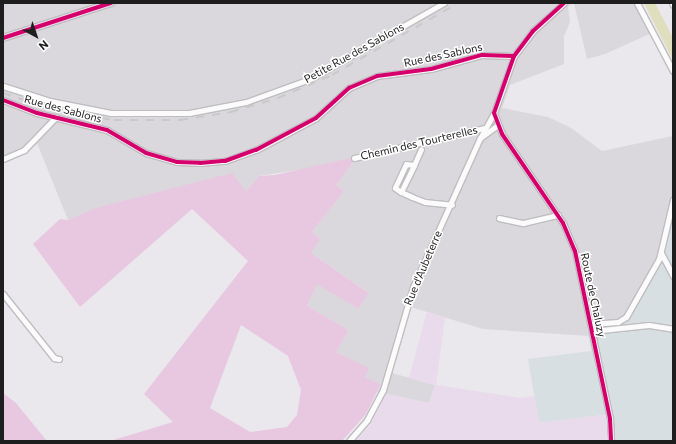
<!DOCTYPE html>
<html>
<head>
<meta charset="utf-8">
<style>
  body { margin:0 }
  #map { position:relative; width:676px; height:444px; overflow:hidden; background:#eae7ed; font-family:Commissioner,sans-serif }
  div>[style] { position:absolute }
  .residential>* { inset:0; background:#dad8dc }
  .industrial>* { inset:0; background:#d8dfe2 }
  .farmland>* { inset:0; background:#e9dbec }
  .grass>* { inset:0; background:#e8c8e0 }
  .water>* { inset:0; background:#dfdebd }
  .roads { filter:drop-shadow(1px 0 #bfbdc0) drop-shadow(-1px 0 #bfbdc0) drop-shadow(0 1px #bfbdc0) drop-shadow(0 -1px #bfbdc0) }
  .minor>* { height:5px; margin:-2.5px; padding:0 2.5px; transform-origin:2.5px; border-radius:2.5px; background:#fcfbfc }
  .major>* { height:6px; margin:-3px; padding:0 3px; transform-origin:3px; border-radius:3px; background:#e9e5f0 }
  .rail>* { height:1.5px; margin-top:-0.75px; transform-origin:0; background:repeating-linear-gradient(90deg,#cac9ca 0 8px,transparent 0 16px) }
  .cycleway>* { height:4px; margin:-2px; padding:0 2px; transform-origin:2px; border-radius:2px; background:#d6006c }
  span { translate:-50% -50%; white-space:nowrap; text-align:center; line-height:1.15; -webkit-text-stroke:3px #fff; paint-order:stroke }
  .street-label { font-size:11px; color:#1e1e1e }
  .frame { position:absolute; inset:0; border:4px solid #1e1e1e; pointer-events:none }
  .north { position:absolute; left:16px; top:16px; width:40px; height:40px; -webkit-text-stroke:3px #fff; paint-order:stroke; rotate:140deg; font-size:11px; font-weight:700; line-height:16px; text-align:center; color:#1e1e1e }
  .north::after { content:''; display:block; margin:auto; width:14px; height:18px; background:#1e1e1e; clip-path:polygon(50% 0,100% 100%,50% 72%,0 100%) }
</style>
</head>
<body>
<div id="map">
  <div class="residential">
    <div style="clip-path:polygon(3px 3px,572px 3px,568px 7px,570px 22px,564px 36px,564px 64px,510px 85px,502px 108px,548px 117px,571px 128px,602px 151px,673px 136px,673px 214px,659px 265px,626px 323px,587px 328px,589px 336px,483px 329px,411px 307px,392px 373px,435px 385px,429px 403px,377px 392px,381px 384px,365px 377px,368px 368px,336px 352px,349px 330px,307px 306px,317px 283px,358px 309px,368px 292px,311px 253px,311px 233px,344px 191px,336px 185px,354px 161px,259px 176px,246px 191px,68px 220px,37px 143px,27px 152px,3px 162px)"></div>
    <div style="clip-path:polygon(574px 3px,640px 3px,654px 32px,605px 54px,587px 59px)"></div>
  </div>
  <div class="industrial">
    <div style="clip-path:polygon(673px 214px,673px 441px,614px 441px,611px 414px,539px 423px,528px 359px,591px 351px,587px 328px,626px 323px,659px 265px)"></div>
  </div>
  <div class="farmland">
    <div style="clip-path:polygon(427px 312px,445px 317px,436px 385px,521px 398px,534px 396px,539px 423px,611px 414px,614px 441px,356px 441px,371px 424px,386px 394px,429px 403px,435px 385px,409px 378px)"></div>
  </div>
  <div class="grass">
    <div style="clip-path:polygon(evenodd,351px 158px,354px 161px,336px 185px,344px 191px,312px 232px,320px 239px,311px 253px,369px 293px,358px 309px,317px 284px,307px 306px,349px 330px,336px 352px,369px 368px,365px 377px,381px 384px,366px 414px,342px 441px,110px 441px,173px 422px,144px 394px,248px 261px,192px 209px,80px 307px,33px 244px,60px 219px,68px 220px,96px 208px,232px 173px,246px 191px,259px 176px,275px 175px,351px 158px,241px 325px,288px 356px,301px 390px,297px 415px,287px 427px,250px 432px,210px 408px,241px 325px)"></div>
    <div style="clip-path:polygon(3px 393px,16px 403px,47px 441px,3px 441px)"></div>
  </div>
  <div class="water">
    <div style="clip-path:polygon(644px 3px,655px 3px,673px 38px,673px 60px)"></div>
  </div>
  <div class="roads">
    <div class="minor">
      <div style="left:564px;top:3px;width:42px;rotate:137.9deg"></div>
      <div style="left:533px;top:31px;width:31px;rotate:127deg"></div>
      <div style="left:514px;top:56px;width:60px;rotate:109.3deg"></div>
      <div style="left:494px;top:113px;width:22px;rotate:69deg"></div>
      <div style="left:502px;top:134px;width:108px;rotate:55.6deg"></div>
      <div style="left:563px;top:223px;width:30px;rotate:67deg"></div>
      <div style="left:575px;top:251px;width:172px;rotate:78.2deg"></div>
      <div style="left:610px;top:419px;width:22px;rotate:87deg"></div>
      <div style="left:637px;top:3px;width:77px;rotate:62.1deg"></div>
      <div style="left:672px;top:3px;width:2px;rotate:63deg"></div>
      <div style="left:3px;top:86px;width:49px;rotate:17.7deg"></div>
      <div style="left:50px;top:101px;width:62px;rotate:11.1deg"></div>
      <div style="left:111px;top:113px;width:78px"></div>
      <div style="left:189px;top:113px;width:58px;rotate:-10.9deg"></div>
      <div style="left:246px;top:102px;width:68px;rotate:-19.8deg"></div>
      <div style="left:310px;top:79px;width:154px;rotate:-29.6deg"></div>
      <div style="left:3px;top:100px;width:36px;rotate:21deg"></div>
      <div style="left:37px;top:113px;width:72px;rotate:13.7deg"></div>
      <div style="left:107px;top:130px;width:45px;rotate:30.5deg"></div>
      <div style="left:146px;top:153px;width:32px;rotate:16deg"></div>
      <div style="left:177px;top:162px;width:23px;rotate:2deg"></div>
      <div style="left:200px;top:163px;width:25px;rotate:-5deg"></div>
      <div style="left:225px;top:161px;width:33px;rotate:-20deg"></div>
      <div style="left:256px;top:150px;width:68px;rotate:-28.1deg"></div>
      <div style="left:316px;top:118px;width:45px;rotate:-42.3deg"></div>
      <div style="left:349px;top:88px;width:30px;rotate:-23deg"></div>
      <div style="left:377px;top:76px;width:54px;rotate:-7.4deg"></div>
      <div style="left:431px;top:69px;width:53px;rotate:-15.4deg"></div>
      <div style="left:482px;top:55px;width:32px;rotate:2deg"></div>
      <div style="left:494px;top:113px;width:29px;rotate:119deg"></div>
      <div style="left:480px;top:138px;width:22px;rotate:-36deg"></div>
      <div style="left:354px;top:158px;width:133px;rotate:-13deg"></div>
      <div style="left:3px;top:159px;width:23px;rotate:-23deg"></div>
      <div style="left:24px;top:150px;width:46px;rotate:-45.9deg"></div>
      <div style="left:414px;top:165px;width:17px;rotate:-66deg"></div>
      <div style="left:401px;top:192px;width:30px;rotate:-64deg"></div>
      <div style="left:414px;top:165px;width:8px;rotate:-173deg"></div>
      <div style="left:406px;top:164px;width:26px;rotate:115deg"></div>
      <div style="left:395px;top:188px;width:7px;rotate:34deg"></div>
      <div style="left:401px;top:192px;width:12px;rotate:24deg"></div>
      <div style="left:412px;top:197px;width:14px;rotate:21deg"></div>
      <div style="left:425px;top:202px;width:27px;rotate:6deg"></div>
      <div style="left:499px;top:218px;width:25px;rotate:12deg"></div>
      <div style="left:523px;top:223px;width:36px;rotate:-13deg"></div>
      <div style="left:661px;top:253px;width:26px;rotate:62deg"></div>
      <div style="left:3px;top:294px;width:82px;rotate:51.4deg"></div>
      <div style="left:54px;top:358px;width:5px;rotate:11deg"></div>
      <div style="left:590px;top:324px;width:28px;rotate:-4deg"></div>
      <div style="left:618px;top:322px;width:9px;rotate:-32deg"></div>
      <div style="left:626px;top:317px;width:67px;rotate:-60.4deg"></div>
      <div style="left:659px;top:259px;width:61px;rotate:-76.7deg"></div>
      <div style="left:592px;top:331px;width:57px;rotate:-6deg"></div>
      <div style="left:649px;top:325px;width:24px;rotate:9deg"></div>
      <div style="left:349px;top:441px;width:28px;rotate:-49deg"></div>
      <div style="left:367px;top:420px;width:34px;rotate:-62deg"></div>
      <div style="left:383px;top:390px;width:107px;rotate:-73.8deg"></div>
      <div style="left:413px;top:287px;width:163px;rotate:-65.8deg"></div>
    </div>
    <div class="major">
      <div style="left:3px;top:38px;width:114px;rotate:-18deg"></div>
    </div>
  </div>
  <div class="rail">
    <div style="left:3px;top:93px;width:55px;rotate:18.1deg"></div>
    <div style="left:55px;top:110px;width:60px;rotate:9.6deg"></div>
    <div style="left:114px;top:120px;width:66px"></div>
    <div style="left:180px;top:120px;width:52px;rotate:-8.9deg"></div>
    <div style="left:231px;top:112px;width:49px;rotate:-16.6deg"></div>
    <div style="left:278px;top:98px;width:59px;rotate:-23.1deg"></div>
    <div style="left:332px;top:75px;width:145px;rotate:-29.7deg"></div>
  </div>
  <div class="cycleway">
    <div style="left:564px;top:3px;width:42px;rotate:137.9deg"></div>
    <div style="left:533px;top:31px;width:31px;rotate:127deg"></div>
    <div style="left:514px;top:56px;width:60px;rotate:109.3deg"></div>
    <div style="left:494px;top:113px;width:22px;rotate:69deg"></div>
    <div style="left:502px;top:134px;width:108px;rotate:55.6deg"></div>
    <div style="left:563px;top:223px;width:30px;rotate:67deg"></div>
    <div style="left:575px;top:251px;width:172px;rotate:78.2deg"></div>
    <div style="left:610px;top:419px;width:22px;rotate:87deg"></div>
    <div style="left:3px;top:38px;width:114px;rotate:-18deg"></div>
    <div style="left:3px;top:100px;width:36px;rotate:21deg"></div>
    <div style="left:37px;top:113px;width:72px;rotate:13.7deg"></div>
    <div style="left:107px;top:130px;width:45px;rotate:30.5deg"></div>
    <div style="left:146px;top:153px;width:32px;rotate:16deg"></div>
    <div style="left:177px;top:162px;width:23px;rotate:2deg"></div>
    <div style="left:200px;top:163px;width:25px;rotate:-5deg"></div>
    <div style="left:225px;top:161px;width:33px;rotate:-20deg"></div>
    <div style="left:256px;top:150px;width:68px;rotate:-28.1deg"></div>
    <div style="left:316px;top:118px;width:45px;rotate:-42.3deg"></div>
    <div style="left:349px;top:88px;width:30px;rotate:-23deg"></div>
    <div style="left:377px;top:76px;width:54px;rotate:-7.4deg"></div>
    <div style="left:431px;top:69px;width:53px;rotate:-15.4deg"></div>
    <div style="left:482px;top:55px;width:32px;rotate:2deg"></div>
  </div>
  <div class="street-label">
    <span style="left:354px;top:53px;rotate:-29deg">Petite Rue des Sablons</span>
    <span style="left:443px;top:55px;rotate:-12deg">Rue des Sablons</span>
    <span style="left:63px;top:109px;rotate:15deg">Rue des Sablons</span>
    <span style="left:419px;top:143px;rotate:-13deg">Chemin des Tourterelles</span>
    <span style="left:423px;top:268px;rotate:-67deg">Rue d'Aubeterre</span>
    <span style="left:593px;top:295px;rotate:78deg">Route de Chaluzy</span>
  </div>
  <div class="frame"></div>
  <div class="north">N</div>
</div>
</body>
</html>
